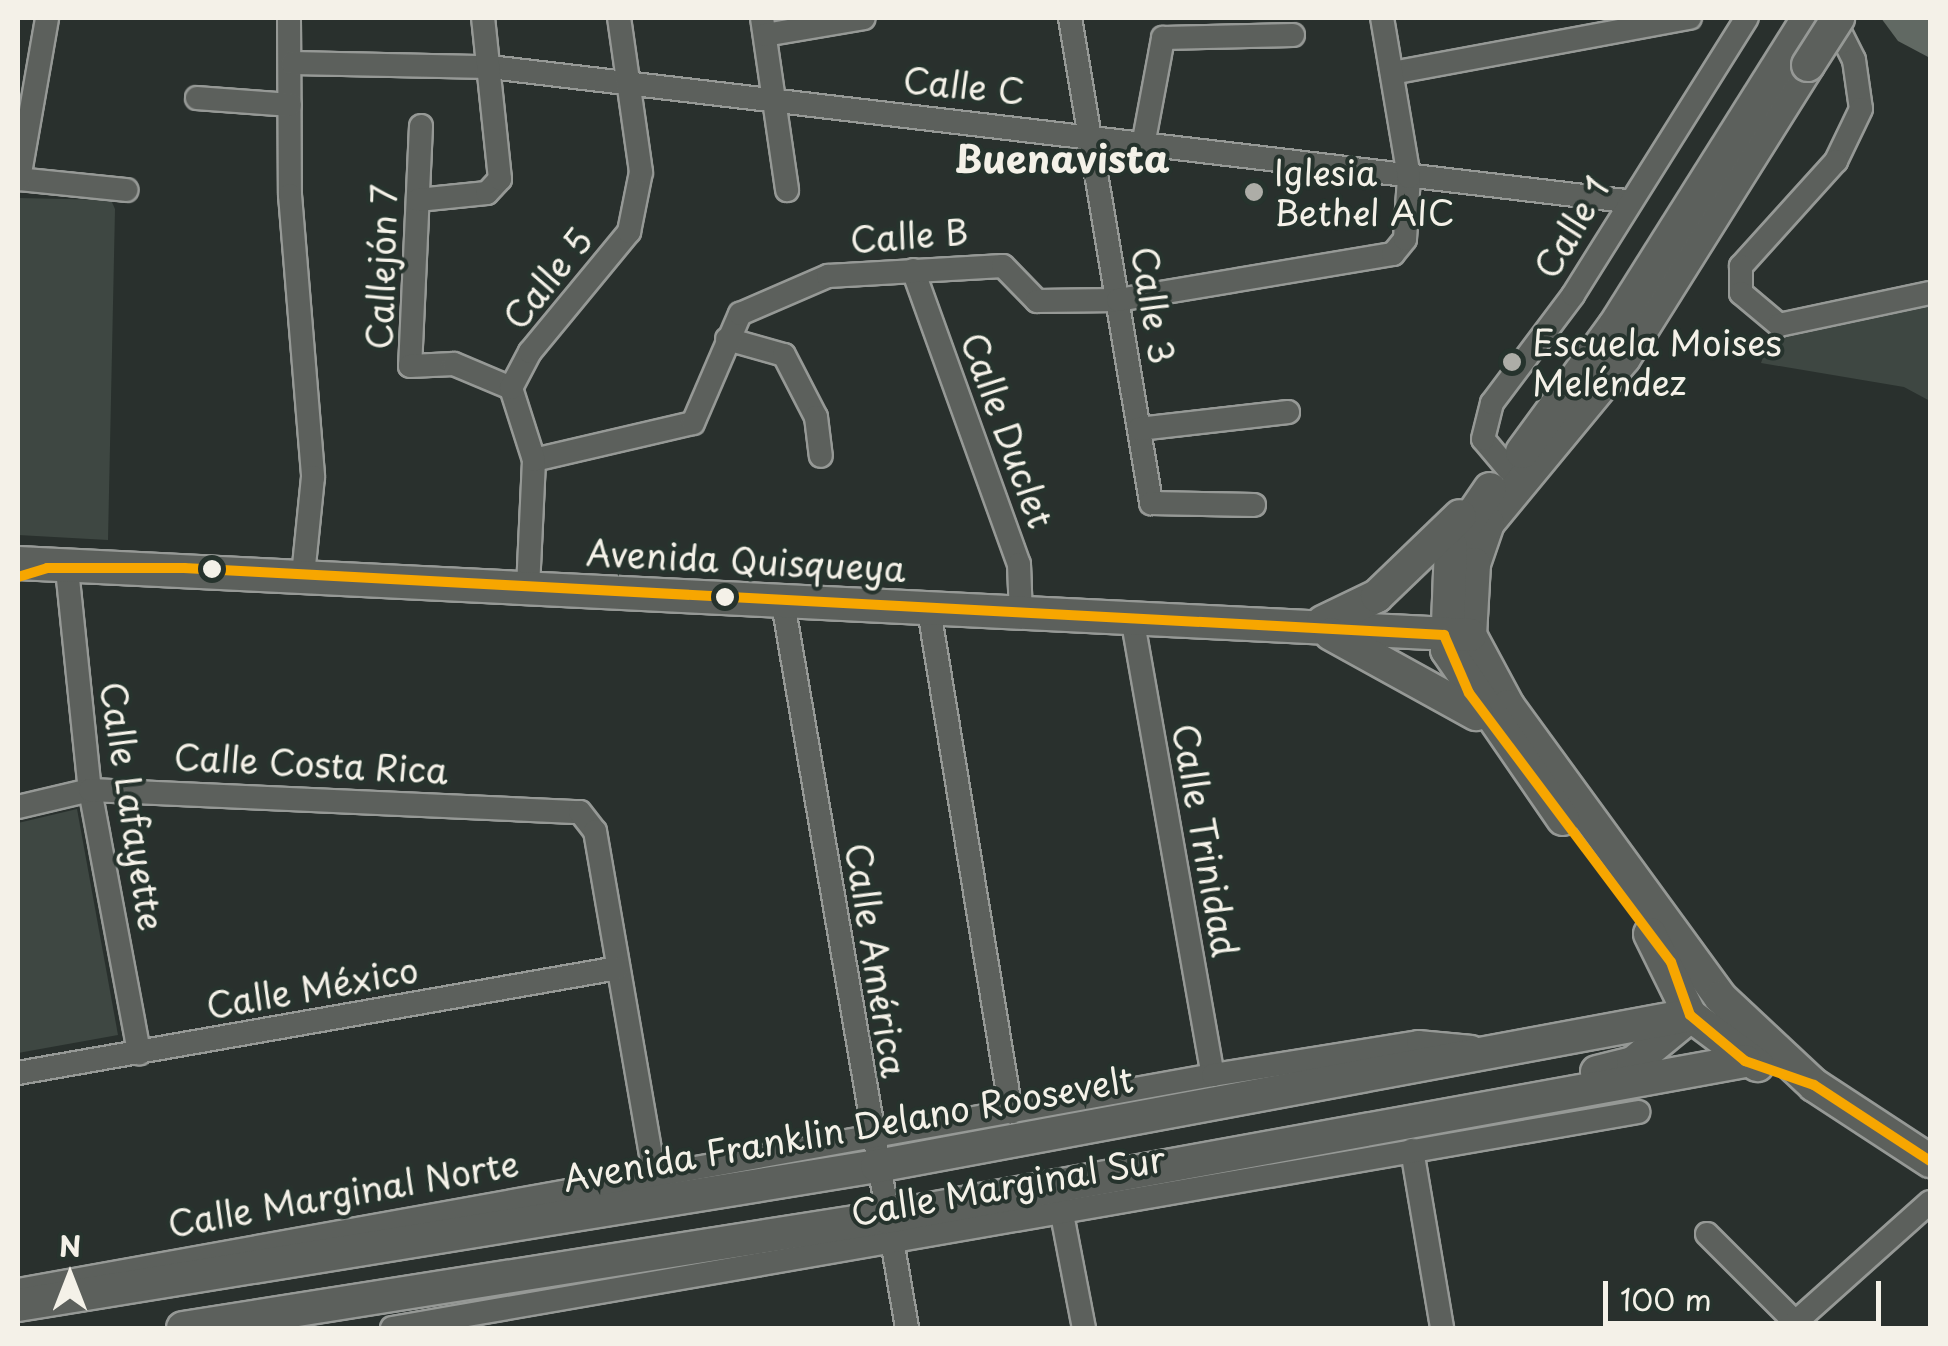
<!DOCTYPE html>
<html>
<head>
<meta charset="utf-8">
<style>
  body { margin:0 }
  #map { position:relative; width:1948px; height:1346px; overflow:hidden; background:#29302d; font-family:"Playpen Sans",sans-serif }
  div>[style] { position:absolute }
  .green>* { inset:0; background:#3e4742 }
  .water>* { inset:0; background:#616963 }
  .roads { filter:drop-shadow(2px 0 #969996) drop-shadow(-2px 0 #969996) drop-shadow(0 2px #969996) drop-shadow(0 -2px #969996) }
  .street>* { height:22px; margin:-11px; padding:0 11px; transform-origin:11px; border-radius:11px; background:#5c605c }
  .secondary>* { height:32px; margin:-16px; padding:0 16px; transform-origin:16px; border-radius:16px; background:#5c605c }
  .bridges { filter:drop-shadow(2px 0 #969996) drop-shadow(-2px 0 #969996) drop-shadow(0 2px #969996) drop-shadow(0 -2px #969996) }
  .secondary-bridge>* { height:32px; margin:-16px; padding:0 16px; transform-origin:16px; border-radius:16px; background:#5c605c }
  .bus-1>* { height:10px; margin:-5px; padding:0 5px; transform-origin:5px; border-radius:5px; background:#f7a600 }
  .dots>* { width:28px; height:28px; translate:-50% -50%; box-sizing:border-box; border:5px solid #26332d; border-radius:50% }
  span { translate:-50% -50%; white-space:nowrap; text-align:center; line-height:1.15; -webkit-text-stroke:8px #26332d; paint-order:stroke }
  .street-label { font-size:35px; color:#f4f1e8 }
  .poi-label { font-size:35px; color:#f4f1e8 }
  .left { translate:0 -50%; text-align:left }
  .neighbourhood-label { font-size:38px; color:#f4f1e8; font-weight:700 }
  .frame { position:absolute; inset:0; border:20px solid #f4f1e8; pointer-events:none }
  .north { position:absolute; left:20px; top:1226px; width:100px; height:100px; -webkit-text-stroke:8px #26332d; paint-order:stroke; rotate:0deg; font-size:28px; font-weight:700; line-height:40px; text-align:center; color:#f4f1e8 }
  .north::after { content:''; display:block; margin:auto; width:35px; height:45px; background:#f4f1e8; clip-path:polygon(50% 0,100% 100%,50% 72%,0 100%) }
  .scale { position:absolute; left:1603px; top:1281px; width:278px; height:45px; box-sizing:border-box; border:5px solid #f4f1e8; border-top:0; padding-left:12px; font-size:30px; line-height:35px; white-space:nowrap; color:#f4f1e8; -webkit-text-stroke:8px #26332d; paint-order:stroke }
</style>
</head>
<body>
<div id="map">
  <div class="green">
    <div style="clip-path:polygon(18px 198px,111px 200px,115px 209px,108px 540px,18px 535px)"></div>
    <div style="clip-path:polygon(1930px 298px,1930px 401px,1904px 387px,1761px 363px,1772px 331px)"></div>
    <div style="clip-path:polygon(77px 809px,118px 1035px,18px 1053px,18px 823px)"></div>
  </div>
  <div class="water">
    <div style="clip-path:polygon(1881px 18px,1930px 18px,1930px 58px,1898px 41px)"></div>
  </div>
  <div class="roads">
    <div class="street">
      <div style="left:289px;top:18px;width:177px;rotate:89.7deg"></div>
      <div style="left:290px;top:195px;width:283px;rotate:85.3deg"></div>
      <div style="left:313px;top:477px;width:100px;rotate:95.8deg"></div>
      <div style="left:762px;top:18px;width:174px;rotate:81.7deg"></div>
      <div style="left:1070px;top:18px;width:492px;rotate:80.5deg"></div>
      <div style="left:1151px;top:503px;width:103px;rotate:1.1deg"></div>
      <div style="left:1833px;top:18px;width:47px;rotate:63.4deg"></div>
      <div style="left:1854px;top:60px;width:49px;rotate:81.9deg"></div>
      <div style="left:1861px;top:109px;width:58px;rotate:115.7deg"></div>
      <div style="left:1836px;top:161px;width:142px;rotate:132.1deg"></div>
      <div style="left:1741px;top:266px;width:27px;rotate:90deg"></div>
      <div style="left:1741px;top:293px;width:50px;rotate:40.1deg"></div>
      <div style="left:1779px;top:325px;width:154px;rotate:-12deg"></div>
      <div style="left:765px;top:35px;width:100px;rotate:-9.7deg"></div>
      <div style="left:292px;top:63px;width:198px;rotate:1.2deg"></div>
      <div style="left:490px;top:67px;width:1143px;rotate:6.73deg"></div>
      <div style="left:1392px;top:73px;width:303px;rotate:-10.5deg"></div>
      <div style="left:197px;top:98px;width:93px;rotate:4.3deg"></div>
      <div style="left:421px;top:126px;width:240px;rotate:92.6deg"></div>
      <div style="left:410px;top:366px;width:44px;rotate:-2.6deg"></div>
      <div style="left:454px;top:364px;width:62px;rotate:22.8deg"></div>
      <div style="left:1144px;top:140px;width:104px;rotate:-79.4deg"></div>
      <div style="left:1163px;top:38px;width:130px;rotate:-1.3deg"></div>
      <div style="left:18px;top:179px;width:109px;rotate:5.8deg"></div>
      <div style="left:19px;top:179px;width:163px;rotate:-80.1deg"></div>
      <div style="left:418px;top:200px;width:69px;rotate:-5.8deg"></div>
      <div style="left:487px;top:193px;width:19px;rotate:-47deg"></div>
      <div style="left:500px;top:179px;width:162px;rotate:-96deg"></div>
      <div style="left:913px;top:270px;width:313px;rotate:70.2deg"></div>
      <div style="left:1019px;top:564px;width:52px;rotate:87.8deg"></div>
      <div style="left:727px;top:339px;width:59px;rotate:15.7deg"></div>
      <div style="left:784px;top:355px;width:70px;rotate:62.7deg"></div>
      <div style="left:816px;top:417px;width:39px;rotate:83deg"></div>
      <div style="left:1139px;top:429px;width:150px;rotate:-6.5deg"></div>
      <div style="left:534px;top:460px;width:163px;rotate:-13.1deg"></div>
      <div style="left:693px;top:423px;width:119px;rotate:-66.7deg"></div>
      <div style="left:740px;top:314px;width:96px;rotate:-23.4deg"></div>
      <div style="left:828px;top:276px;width:175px;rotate:-3.3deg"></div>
      <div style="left:1003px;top:266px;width:49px;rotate:45.8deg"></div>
      <div style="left:1037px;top:301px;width:81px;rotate:-0.7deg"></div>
      <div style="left:1118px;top:300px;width:279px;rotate:-9.5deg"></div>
      <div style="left:1393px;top:254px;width:19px;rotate:-51deg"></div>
      <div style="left:1405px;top:239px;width:62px;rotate:-86.3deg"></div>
      <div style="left:1409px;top:177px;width:161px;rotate:-99.6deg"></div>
      <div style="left:1509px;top:470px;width:40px;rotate:-130deg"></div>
      <div style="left:1483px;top:439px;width:37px;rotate:-76deg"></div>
      <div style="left:1492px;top:403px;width:135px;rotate:-53.1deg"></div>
      <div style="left:1573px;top:295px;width:327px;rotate:-57.9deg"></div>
      <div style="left:67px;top:569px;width:222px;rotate:84.1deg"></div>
      <div style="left:90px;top:790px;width:268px;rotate:79.4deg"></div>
      <div style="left:528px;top:588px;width:128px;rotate:-87.3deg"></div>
      <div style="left:534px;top:460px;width:76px;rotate:-107.7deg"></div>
      <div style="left:511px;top:388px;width:41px;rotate:-62.2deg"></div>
      <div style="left:530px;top:352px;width:156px;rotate:-50.5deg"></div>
      <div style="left:629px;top:232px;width:61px;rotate:-78.7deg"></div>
      <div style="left:641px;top:172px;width:156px;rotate:-98.1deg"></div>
      <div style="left:783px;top:603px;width:736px;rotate:80.29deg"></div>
      <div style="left:929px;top:610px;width:509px;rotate:80.72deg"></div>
      <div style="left:1132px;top:617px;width:465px;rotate:80deg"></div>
      <div style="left:18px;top:807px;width:74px;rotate:-13.3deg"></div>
      <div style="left:90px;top:790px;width:490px;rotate:2.6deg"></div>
      <div style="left:580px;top:812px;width:24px;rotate:52deg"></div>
      <div style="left:595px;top:831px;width:348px;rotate:80.2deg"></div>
      <div style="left:18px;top:1073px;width:609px;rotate:-9.93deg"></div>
      <div style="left:1412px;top:1150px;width:181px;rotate:80.4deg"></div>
      <div style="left:1061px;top:1209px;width:121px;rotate:79.1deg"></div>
      <div style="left:1707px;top:1234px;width:126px;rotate:45deg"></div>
      <div style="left:18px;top:1290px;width:1214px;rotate:-10.2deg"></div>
      <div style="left:1213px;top:1075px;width:208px;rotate:-9.1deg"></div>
      <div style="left:1418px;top:1042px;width:54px;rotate:5.3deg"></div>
      <div style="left:392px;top:1328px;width:1265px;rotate:-9.83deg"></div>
      <div style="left:1789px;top:1328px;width:189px;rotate:-41.8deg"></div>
    </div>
    <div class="secondary">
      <div style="left:1808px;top:65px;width:346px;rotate:122.1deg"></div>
      <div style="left:1624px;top:358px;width:214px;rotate:129.5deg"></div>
      <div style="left:1488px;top:523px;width:43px;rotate:108.9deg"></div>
      <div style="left:1474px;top:564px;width:71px;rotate:93.2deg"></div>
      <div style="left:1470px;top:635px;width:81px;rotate:61.8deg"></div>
      <div style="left:1508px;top:706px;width:360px;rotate:53.9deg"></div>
      <div style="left:1720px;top:997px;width:129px;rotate:43.1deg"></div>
      <div style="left:1814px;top:1085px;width:139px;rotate:33.2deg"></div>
      <div style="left:1522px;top:452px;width:157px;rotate:-53.8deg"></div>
      <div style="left:1615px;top:325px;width:363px;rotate:-57.8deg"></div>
      <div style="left:1490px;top:489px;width:69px;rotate:124.4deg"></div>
      <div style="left:1451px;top:546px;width:104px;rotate:92.2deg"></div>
      <div style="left:1447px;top:650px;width:205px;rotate:55.5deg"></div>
      <div style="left:18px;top:563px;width:1454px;rotate:2.84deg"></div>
      <div style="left:1323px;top:622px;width:60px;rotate:-25.7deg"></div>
      <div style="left:1377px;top:596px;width:115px;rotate:-43.9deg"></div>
      <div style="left:1331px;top:634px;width:166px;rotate:28.9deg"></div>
      <div style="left:1650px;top:934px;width:90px;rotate:63.7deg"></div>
      <div style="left:1690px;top:1015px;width:84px;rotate:36.7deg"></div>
      <div style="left:1597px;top:1072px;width:37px;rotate:-14deg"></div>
      <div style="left:1633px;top:1063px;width:74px;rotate:-39.5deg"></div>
      <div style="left:18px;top:1305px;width:870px;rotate:-9.19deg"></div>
      <div style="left:877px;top:1166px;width:827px;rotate:-10.52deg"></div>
      <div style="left:183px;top:1328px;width:712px;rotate:-8.97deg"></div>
      <div style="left:886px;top:1217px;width:873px;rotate:-10.29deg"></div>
    </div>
  </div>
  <div class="bridges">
    <div class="secondary-bridge">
      <div style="left:1808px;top:65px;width:56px;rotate:-57.4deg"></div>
    </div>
  </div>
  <div class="bus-1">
    <div style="left:18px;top:577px;width:30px;rotate:-17deg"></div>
    <div style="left:47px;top:568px;width:137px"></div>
    <div style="left:184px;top:568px;width:1262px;rotate:3.04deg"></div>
    <div style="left:1444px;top:635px;width:63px;rotate:66.7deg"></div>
    <div style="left:1469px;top:693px;width:336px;rotate:53.1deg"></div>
    <div style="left:1671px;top:962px;width:56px;rotate:70.3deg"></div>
    <div style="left:1690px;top:1015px;width:72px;rotate:39.9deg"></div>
    <div style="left:1745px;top:1061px;width:73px;rotate:19.2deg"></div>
    <div style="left:1814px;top:1085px;width:139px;rotate:33.2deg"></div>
  </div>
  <div class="dots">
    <div style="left:1254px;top:192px;background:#adada7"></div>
    <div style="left:1512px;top:362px;background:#adada7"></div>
    <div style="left:212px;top:569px;background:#f4f1e8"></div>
    <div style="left:725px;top:597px;background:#f4f1e8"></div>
  </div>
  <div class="street-label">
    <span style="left:964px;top:85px;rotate:6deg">Calle C</span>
    <span style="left:1571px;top:227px;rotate:-59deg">Calle 1</span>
    <span style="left:909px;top:235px;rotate:-4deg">Calle B</span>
    <span style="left:381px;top:267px;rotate:-88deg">Callejón 7</span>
    <span style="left:547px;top:278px;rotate:-51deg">Calle 5</span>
    <span style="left:1154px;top:305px;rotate:81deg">Calle 3</span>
    <span style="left:1008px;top:430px;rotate:70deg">Calle Duclet</span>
    <span style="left:746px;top:560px;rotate:3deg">Avenida Quisqueya</span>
    <span style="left:311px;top:763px;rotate:3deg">Calle Costa Rica</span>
    <span style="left:133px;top:806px;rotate:81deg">Calle Lafayette</span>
    <span style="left:1206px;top:840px;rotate:80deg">Calle Trinidad</span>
    <span style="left:877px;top:960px;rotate:81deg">Calle América</span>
    <span style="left:312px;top:987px;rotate:-10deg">Calle México</span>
    <span style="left:848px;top:1128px;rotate:-10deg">Avenida Franklin Delano Roosevelt</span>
    <span style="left:1008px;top:1185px;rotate:-10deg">Calle Marginal Sur</span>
    <span style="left:343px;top:1193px;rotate:-10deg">Calle Marginal Norte</span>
  </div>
  <div class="poi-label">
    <span class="left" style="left:1274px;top:192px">Iglesia<br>Bethel AIC</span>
    <span class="left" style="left:1532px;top:362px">Escuela Moises<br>Meléndez</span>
  </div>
  <div class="neighbourhood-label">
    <span style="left:1062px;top:158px">Buenavista</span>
  </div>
  <div class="frame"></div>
  <div class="north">N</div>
  <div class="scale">100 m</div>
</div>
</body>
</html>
